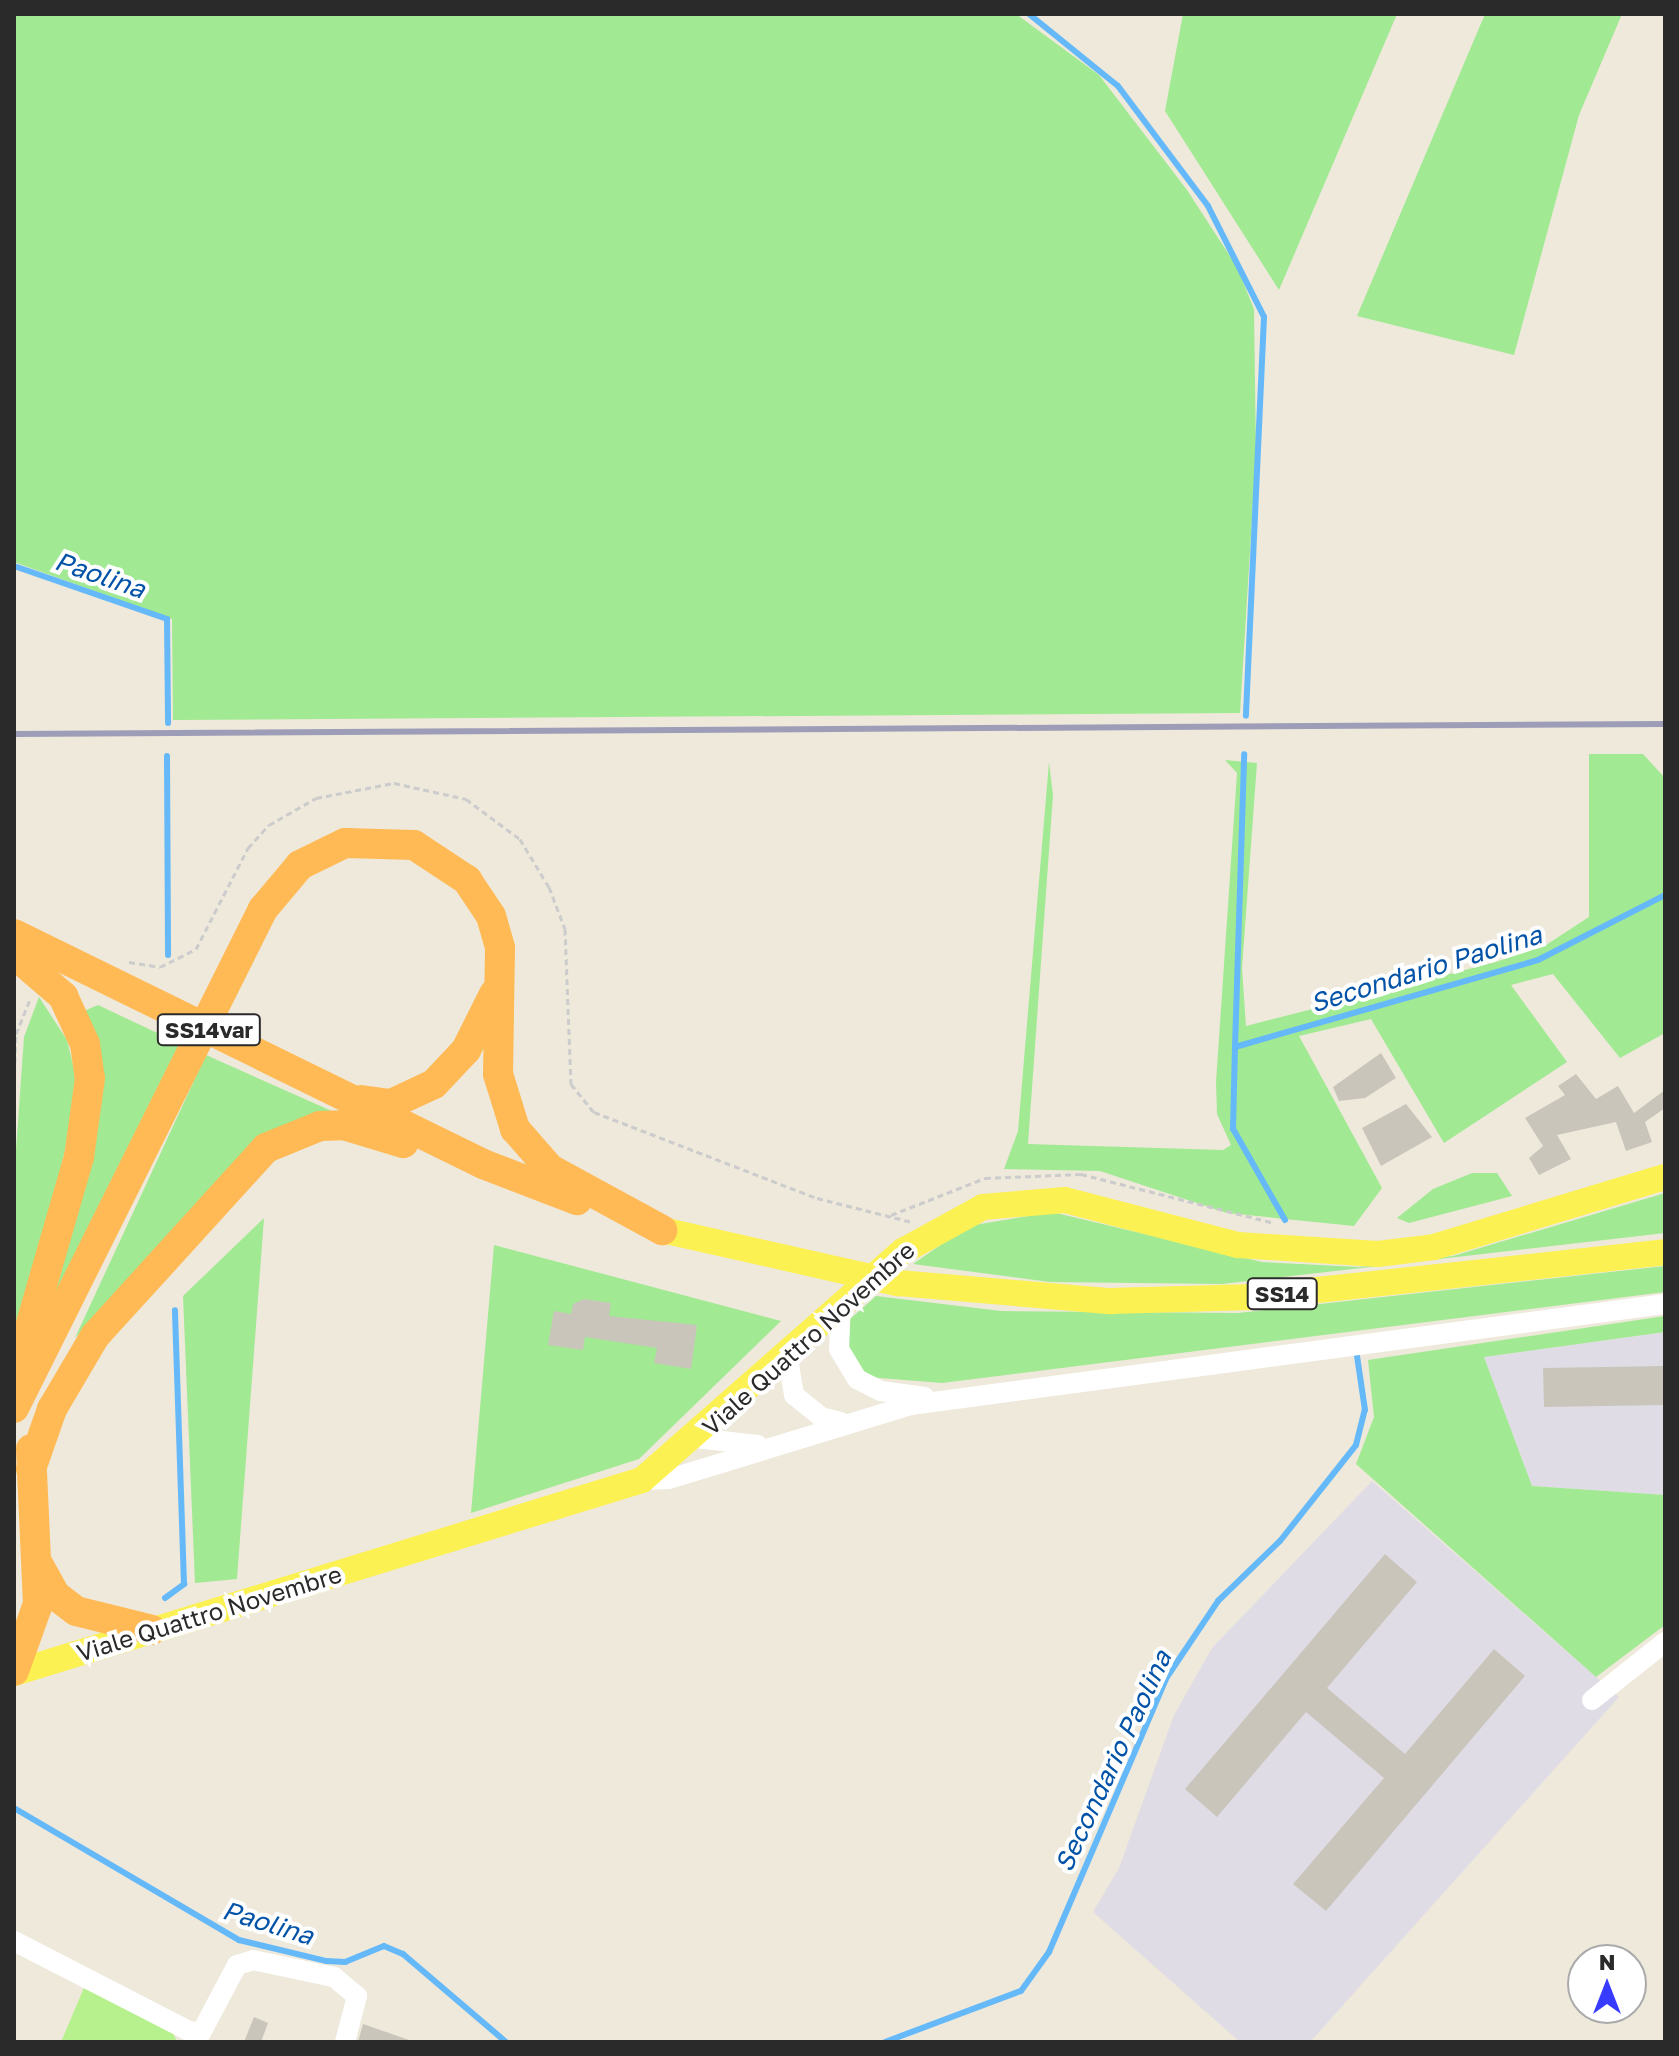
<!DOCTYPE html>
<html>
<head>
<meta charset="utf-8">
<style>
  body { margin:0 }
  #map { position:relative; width:1679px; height:2056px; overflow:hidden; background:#eee9db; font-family:"Golos Text",sans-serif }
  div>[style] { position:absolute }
  .industrial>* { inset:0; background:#e0dce6 }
  .green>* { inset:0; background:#a2e993 }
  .pitch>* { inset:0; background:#b7f18e }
  .stream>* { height:6px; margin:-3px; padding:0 3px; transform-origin:3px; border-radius:3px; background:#65b9f9 }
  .building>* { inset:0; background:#c9c5bb }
  .path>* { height:3px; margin-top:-1.5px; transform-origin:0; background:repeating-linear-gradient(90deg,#ccc 0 6px,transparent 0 10px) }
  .minor>* { height:20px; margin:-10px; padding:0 10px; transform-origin:10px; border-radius:10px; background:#fff }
  .major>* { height:26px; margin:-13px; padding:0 13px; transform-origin:13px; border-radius:13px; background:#fcf152 }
  .highway>* { height:30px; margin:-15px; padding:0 15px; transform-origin:15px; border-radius:15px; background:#ffba55 }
  .rail>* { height:6px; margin:-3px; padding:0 3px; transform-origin:3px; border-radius:3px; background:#9e9db7 }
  span { translate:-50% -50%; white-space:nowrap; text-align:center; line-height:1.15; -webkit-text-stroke:8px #fff; paint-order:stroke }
  .shield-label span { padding:2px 6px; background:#fff; border:2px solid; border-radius:6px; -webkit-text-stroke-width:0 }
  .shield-label { font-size:22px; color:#2a2a2a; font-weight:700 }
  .street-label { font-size:24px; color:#2a2a2a }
  .water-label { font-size:26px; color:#0253a7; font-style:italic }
  .frame { position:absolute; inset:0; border:16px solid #2a2a2a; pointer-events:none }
  .north { position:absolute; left:1567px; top:1944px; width:80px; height:80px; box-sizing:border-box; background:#fff; border:2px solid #aaa; border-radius:50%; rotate:0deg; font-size:22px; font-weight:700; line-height:32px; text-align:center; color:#2a2a2a }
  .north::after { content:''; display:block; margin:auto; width:28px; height:36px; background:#373bff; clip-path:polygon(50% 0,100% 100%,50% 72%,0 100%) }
</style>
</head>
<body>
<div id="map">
  <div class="industrial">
    <div style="clip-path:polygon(1665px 1332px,1665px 1495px,1532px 1486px,1484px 1357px)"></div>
    <div style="clip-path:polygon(1372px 1481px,1619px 1697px,1310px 2042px,1240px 2042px,1093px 1912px,1119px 1868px,1174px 1715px,1212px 1648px)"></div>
  </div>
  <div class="green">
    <div style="clip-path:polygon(14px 14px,1016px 14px,1099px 75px,1187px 190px,1237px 267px,1254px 309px,1256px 454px,1240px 713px,173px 720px,172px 619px,14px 562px)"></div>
    <div style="clip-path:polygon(1183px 14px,1397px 14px,1279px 290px,1165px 111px)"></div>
    <div style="clip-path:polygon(1485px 14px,1622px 14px,1579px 115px,1514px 355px,1357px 316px)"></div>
    <div style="clip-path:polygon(1589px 754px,1643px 754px,1665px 778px,1665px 1033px,1620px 1058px,1553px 974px,1511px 985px,1567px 1062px,1444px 1143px,1371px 1019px,1299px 1036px,1382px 1188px,1354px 1226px,1227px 1213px,1100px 1171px,1004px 1169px,1018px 1131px,1049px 762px,1053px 795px,1028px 1144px,1223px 1150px,1231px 1145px,1217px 1114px,1216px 1082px,1237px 773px,1225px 760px,1257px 763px,1242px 968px,1246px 1026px,1496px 962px,1546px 945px,1589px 917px)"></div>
    <div style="clip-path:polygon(39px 997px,67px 1040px,79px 1089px,14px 1371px,14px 1178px,24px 1037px)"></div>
    <div style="clip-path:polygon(98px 1005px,189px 1048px,48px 1327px,84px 1011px)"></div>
    <div style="clip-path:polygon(206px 1055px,334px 1112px,237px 1163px,75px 1338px)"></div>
    <div style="clip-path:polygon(1472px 1173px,1497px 1173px,1512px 1196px,1409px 1223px,1397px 1218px,1433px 1189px)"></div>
    <div style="clip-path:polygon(1665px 1193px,1665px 1233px,1222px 1284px,1050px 1282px,913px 1264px,968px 1226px,1052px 1212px,1262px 1262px,1359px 1267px,1453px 1256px)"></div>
    <div style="clip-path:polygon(264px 1218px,237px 1579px,195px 1583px,183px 1296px)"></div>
    <div style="clip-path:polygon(494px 1245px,781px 1321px,639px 1459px,471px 1513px)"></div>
    <div style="clip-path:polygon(1665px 1266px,1665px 1292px,942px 1383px,867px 1377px,852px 1361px,846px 1336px,850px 1319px,876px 1296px,1001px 1311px,1238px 1313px)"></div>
    <div style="clip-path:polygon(1665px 1316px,1665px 1332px,1484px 1357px,1532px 1486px,1665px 1495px,1665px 1625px,1596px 1677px,1356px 1464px,1374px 1417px,1368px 1360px)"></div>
  </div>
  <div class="pitch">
    <div style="clip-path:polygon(86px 1983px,172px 2031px,177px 2042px,61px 2042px)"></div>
  </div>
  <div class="stream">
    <div style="left:1029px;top:14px;width:114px;rotate:39deg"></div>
    <div style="left:1118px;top:86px;width:150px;rotate:53.1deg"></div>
    <div style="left:1208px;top:206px;width:124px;rotate:63.2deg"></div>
    <div style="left:1264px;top:317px;width:399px;rotate:92.6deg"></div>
    <div style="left:14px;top:566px;width:162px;rotate:19.1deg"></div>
    <div style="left:167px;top:619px;width:104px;rotate:89.4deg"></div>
    <div style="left:167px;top:756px;width:199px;rotate:89.7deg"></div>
    <div style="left:1235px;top:1047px;width:293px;rotate:-88.2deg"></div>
    <div style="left:1285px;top:1220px;width:105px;rotate:-119.7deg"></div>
    <div style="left:1233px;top:1129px;width:82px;rotate:-88.6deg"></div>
    <div style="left:1235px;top:1047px;width:315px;rotate:-16deg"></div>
    <div style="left:1538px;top:960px;width:143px;rotate:-27.1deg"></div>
    <div style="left:165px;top:1598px;width:24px;rotate:-36deg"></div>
    <div style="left:184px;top:1584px;width:274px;rotate:-91.9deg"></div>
    <div style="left:14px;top:1808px;width:261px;rotate:30.4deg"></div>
    <div style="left:239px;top:1940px;width:89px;rotate:13.6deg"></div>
    <div style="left:326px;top:1961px;width:19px;rotate:3deg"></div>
    <div style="left:345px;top:1962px;width:42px;rotate:-22.3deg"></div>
    <div style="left:384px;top:1946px;width:21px;rotate:23deg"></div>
    <div style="left:403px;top:1954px;width:135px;rotate:40.5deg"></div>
    <div style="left:885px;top:2042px;width:145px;rotate:-20.6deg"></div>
    <div style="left:1021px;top:1991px;width:48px;rotate:-54.3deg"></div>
    <div style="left:1049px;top:1952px;width:299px;rotate:-66.8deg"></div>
    <div style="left:1167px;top:1677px;width:92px;rotate:-56.1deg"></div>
    <div style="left:1218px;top:1601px;width:86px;rotate:-44.1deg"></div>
    <div style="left:1280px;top:1541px;width:122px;rotate:-51.6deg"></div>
    <div style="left:1356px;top:1445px;width:36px;rotate:-76deg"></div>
    <div style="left:1365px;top:1410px;width:55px;rotate:-98.4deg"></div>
  </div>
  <div class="building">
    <div style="clip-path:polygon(1381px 1053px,1396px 1078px,1365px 1098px,1339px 1101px,1333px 1087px)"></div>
    <div style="clip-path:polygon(1576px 1074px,1596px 1099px,1618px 1086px,1634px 1113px,1665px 1090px,1665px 1108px,1645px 1122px,1652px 1142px,1626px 1151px,1616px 1122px,1557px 1135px,1571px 1159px,1539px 1175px,1529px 1158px,1543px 1146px,1525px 1118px,1565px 1095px,1558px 1086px)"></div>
    <div style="clip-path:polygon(1406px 1104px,1432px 1137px,1381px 1166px,1362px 1128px)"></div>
    <div style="clip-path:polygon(584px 1299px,611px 1303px,609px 1316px,697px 1325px,691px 1369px,654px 1363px,657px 1348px,585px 1337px,583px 1350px,548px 1345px,554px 1311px,571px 1314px,573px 1304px)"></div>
    <div style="clip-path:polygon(1665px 1366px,1665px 1405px,1544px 1407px,1543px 1368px)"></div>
    <div style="clip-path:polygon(1385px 1554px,1417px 1582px,1327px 1688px,1405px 1754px,1494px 1649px,1525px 1676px,1326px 1911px,1293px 1884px,1384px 1778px,1306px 1712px,1217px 1817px,1185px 1789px)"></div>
    <div style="clip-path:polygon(254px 2017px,268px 2023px,261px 2042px,244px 2042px)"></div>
    <div style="clip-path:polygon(363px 2024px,409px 2040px,408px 2042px,358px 2042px)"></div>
  </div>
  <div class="path">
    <div style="left:129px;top:962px;width:31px;rotate:9deg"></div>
    <div style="left:160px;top:967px;width:40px;rotate:-26.6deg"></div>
    <div style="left:196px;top:949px;width:114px;rotate:-62.8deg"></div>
    <div style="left:248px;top:848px;width:31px;rotate:-48deg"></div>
    <div style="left:269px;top:825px;width:54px;rotate:-29.9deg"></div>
    <div style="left:316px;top:798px;width:79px;rotate:-10.9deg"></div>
    <div style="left:394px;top:783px;width:74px;rotate:12.5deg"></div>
    <div style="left:466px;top:799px;width:67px;rotate:36.5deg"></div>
    <div style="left:520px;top:839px;width:56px;rotate:58.9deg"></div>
    <div style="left:549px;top:887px;width:45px;rotate:69.1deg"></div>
    <div style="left:565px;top:929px;width:155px;rotate:87.8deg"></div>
    <div style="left:571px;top:1084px;width:36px;rotate:51deg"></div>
    <div style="left:594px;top:1112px;width:239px;rotate:21.1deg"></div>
    <div style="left:817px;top:1198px;width:98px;rotate:14.2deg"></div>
    <div style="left:14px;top:1082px;width:48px;rotate:-87.6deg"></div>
    <div style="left:16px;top:1034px;width:37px;rotate:-68deg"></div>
    <div style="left:891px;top:1215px;width:101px;rotate:-21.5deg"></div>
    <div style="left:985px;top:1178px;width:96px;rotate:-2.4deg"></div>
    <div style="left:1081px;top:1174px;width:199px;rotate:14.2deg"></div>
  </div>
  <div class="minor">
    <div style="left:841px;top:1304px;width:45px;rotate:92.5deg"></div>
    <div style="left:839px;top:1349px;width:35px;rotate:59deg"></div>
    <div style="left:857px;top:1379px;width:27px;rotate:27deg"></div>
    <div style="left:881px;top:1391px;width:44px;rotate:7.8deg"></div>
    <div style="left:787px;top:1353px;width:43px;rotate:80.5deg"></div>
    <div style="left:794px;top:1395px;width:35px;rotate:39deg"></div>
    <div style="left:821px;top:1417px;width:21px;rotate:14deg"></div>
    <div style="left:695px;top:1438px;width:63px;rotate:6.3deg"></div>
    <div style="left:642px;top:1480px;width:27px;rotate:-2deg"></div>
    <div style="left:669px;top:1479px;width:253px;rotate:-17deg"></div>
    <div style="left:911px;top:1405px;width:761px;rotate:-7.63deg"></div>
    <div style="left:1592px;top:1700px;width:93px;rotate:-38.5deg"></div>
    <div style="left:14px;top:1941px;width:197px;rotate:27.2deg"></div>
    <div style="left:189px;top:2031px;width:12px;rotate:9deg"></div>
    <div style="left:201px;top:2033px;width:77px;rotate:-62.1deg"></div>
    <div style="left:237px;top:1965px;width:17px;rotate:-17deg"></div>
    <div style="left:253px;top:1960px;width:83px;rotate:11.9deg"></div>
    <div style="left:334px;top:1977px;width:30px;rotate:40deg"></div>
    <div style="left:357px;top:1996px;width:48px;rotate:104.6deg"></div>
  </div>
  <div class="major">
    <div style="left:662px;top:1230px;width:242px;rotate:12.7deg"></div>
    <div style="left:898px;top:1283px;width:213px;rotate:4.9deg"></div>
    <div style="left:1110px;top:1301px;width:143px;rotate:-1.6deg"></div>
    <div style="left:1253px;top:1297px;width:414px;rotate:-6.2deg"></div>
    <div style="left:14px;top:1673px;width:657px;rotate:-17.08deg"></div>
    <div style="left:642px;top:1480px;width:347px;rotate:-41.3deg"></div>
    <div style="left:903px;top:1251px;width:91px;rotate:-28.8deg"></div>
    <div style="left:983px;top:1207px;width:82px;rotate:-4.9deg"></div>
    <div style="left:1065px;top:1200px;width:179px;rotate:14.6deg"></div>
    <div style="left:1238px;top:1245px;width:140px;rotate:3.7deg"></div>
    <div style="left:1378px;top:1254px;width:56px;rotate:-7.1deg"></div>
    <div style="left:1434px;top:1247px;width:241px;rotate:-16.9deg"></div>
  </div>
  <div class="highway">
    <div style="left:14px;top:934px;width:522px;rotate:26.12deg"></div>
    <div style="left:483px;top:1164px;width:101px;rotate:21deg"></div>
    <div style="left:14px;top:954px;width:65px;rotate:40.6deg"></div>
    <div style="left:63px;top:996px;width:53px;rotate:65.4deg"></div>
    <div style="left:85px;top:1044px;width:34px;rotate:82deg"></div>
    <div style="left:90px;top:1078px;width:80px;rotate:97.9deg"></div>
    <div style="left:79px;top:1157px;width:209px;rotate:106.1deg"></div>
    <div style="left:361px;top:1100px;width:30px;rotate:8deg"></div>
    <div style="left:391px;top:1104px;width:47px;rotate:-24.9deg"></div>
    <div style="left:434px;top:1084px;width:47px;rotate:-46.7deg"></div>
    <div style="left:466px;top:1050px;width:63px;rotate:-63.4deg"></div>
    <div style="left:14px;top:1408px;width:558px;rotate:-63.48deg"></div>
    <div style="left:263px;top:909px;width:57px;rotate:-49.9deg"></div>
    <div style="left:300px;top:865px;width:50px;rotate:-26.1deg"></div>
    <div style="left:345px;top:843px;width:69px;rotate:1.7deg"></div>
    <div style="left:414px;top:845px;width:64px;rotate:33.4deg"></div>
    <div style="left:467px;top:880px;width:43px;rotate:56.3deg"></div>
    <div style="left:491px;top:916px;width:33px;rotate:74deg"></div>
    <div style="left:500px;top:948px;width:126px;rotate:90.9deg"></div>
    <div style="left:498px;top:1074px;width:58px;rotate:72.8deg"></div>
    <div style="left:515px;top:1129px;width:53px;rotate:48.8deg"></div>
    <div style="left:550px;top:1169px;width:128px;rotate:28.6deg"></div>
    <div style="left:31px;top:1469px;width:64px;rotate:-70.7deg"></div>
    <div style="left:52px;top:1409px;width:85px;rotate:-59.5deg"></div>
    <div style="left:95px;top:1336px;width:254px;rotate:-47.7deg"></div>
    <div style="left:266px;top:1148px;width:58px;rotate:-22.2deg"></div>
    <div style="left:320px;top:1126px;width:23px;rotate:-2deg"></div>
    <div style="left:343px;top:1125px;width:63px;rotate:16.7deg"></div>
    <div style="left:37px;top:1562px;width:38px;rotate:61deg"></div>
    <div style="left:55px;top:1595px;width:26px;rotate:37deg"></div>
    <div style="left:76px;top:1611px;width:78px;rotate:14deg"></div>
    <div style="left:14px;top:1671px;width:71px;rotate:-70.3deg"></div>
    <div style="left:38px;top:1604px;width:155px;rotate:-92.6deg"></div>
  </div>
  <div class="rail">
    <div style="left:14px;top:734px;width:1651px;rotate:-0.35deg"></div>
  </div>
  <div class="shield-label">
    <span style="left:209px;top:1030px">SS14var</span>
    <span style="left:1282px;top:1294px">SS14</span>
  </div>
  <div class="street-label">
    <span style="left:808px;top:1338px;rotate:-42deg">Viale Quattro Novembre</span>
    <span style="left:209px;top:1613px;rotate:-17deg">Viale Quattro Novembre</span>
  </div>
  <div class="water-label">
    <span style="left:100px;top:575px;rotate:19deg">Paolina</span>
    <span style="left:1426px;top:969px;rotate:-17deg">Secondario Paolina</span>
    <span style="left:1113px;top:1761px;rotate:-65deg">Secondario Paolina</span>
    <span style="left:268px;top:1923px;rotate:17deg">Paolina</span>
  </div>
  <div class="frame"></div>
  <div class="north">N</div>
</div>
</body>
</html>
